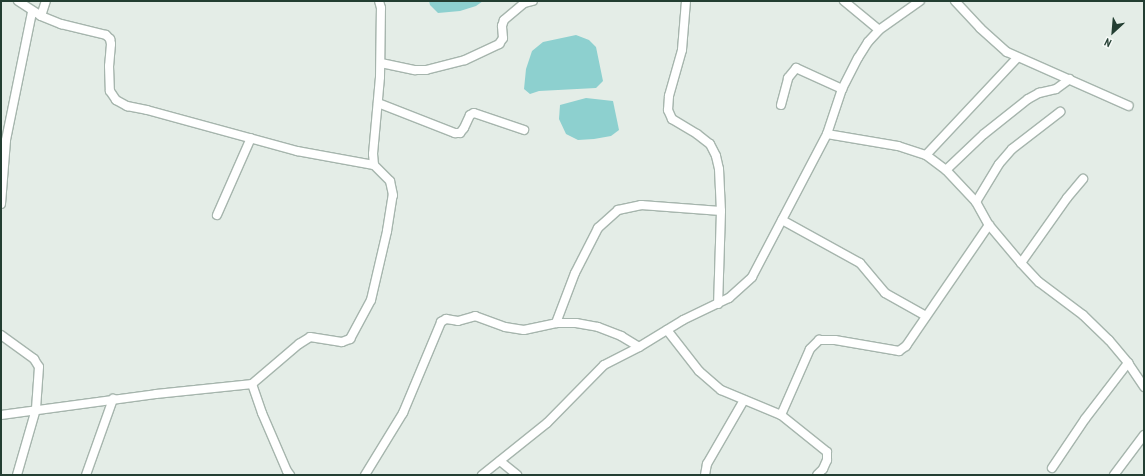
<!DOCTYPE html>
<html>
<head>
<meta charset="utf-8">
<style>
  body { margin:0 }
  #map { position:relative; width:1145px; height:476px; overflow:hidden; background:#e4ede7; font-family:"PT Sans Narrow",sans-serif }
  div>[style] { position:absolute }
  .water>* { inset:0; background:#8dd0cf }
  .roads { filter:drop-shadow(1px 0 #a6b5ad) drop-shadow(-1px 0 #a6b5ad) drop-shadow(0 1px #a6b5ad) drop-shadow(0 -1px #a6b5ad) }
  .street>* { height:8px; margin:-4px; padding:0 4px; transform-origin:4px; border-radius:4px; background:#fff }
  span { translate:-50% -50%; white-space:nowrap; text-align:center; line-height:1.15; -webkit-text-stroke:3px #f4f9f6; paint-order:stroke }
  .frame { position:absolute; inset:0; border:2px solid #233e32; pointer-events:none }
  .north { position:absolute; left:1093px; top:12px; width:40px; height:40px; -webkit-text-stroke:3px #f4f9f6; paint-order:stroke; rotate:206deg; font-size:11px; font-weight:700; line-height:16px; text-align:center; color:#233e32 }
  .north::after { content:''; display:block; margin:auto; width:14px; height:18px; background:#233e32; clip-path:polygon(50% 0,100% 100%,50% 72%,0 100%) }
</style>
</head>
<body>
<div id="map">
  <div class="water">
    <div style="clip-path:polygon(429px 1px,483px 1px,476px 6px,460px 11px,438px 13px,430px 5px)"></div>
    <div style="clip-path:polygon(576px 35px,589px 40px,596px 47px,603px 81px,596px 88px,539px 91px,530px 94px,524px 89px,526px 69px,532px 51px,543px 42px)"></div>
    <div style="clip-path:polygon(586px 98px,613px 101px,619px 130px,611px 136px,594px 139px,578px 140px,566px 134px,559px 119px,560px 105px)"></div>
  </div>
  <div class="roads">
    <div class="street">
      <div style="left:18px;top:1px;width:27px;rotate:33deg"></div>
      <div style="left:41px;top:16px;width:22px;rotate:22deg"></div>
      <div style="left:61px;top:24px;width:46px;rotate:13.7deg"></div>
      <div style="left:106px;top:35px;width:6px;rotate:45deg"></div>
      <div style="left:110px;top:39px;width:5px;rotate:79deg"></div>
      <div style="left:111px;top:44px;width:22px;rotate:95deg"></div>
      <div style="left:109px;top:66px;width:25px;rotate:88deg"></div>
      <div style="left:110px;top:91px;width:11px;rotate:56deg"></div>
      <div style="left:116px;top:100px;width:13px;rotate:29deg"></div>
      <div style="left:127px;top:106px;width:20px;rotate:11deg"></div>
      <div style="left:147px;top:110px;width:156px;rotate:15.3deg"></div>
      <div style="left:297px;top:151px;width:78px;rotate:10.3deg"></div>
      <div style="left:686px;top:1px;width:49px;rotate:94.7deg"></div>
      <div style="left:682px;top:50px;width:48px;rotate:105.8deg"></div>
      <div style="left:669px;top:96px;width:14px;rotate:94deg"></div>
      <div style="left:668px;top:110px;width:10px;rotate:66deg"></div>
      <div style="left:672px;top:119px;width:29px;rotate:31deg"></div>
      <div style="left:697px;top:134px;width:16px;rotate:38deg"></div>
      <div style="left:710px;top:144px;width:13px;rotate:63deg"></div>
      <div style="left:716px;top:156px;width:13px;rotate:77deg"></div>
      <div style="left:719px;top:169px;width:42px;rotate:87.3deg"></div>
      <div style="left:721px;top:211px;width:93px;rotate:91.8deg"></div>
      <div style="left:844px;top:1px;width:45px;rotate:39.6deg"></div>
      <div style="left:955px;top:1px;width:37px;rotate:47deg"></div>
      <div style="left:980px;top:28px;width:36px;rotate:42deg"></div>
      <div style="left:1007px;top:52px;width:133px;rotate:23.9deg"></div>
      <div style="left:41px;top:16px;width:16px;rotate:-72deg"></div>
      <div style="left:381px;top:63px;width:35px;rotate:12deg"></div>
      <div style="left:415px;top:70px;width:11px"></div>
      <div style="left:426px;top:70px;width:40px;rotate:-14.4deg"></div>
      <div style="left:465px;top:60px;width:38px;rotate:-25deg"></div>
      <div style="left:499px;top:44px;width:7px;rotate:-56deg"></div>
      <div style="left:503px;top:38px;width:12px;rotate:-95deg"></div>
      <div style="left:502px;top:26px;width:6px;rotate:-72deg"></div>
      <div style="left:504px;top:20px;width:26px;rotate:-40deg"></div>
      <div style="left:524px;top:3px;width:9px;rotate:-13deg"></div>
      <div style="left:378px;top:103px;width:83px;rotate:21.3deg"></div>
      <div style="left:455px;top:133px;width:5px"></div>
      <div style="left:460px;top:133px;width:6px;rotate:-51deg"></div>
      <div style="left:464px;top:128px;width:14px;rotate:-65deg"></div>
      <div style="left:470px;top:115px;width:4px;rotate:-27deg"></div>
      <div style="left:474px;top:113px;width:53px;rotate:18.8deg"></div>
      <div style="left:781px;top:105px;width:28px;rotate:-75deg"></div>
      <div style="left:788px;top:78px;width:13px;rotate:-51deg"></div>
      <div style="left:796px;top:68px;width:51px;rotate:24.5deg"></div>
      <div style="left:827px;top:134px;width:72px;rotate:9.6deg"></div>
      <div style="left:898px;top:146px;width:29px;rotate:18deg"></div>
      <div style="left:926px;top:155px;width:25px;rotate:37deg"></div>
      <div style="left:946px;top:170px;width:44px;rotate:46.8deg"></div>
      <div style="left:976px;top:202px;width:26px;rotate:61deg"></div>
      <div style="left:989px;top:225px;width:50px;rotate:49.9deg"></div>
      <div style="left:1021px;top:263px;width:26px;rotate:47deg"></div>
      <div style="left:1039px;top:282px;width:55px;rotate:36.9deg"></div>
      <div style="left:1083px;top:315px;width:36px;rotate:44deg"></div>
      <div style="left:1109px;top:340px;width:30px;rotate:50deg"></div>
      <div style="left:1128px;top:363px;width:29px;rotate:56deg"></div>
      <div style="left:926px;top:155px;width:133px;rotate:-46.8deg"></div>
      <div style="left:946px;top:170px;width:52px;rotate:-43.5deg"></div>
      <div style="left:984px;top:134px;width:56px;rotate:-38.5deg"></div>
      <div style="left:1028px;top:99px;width:13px;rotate:-29deg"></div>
      <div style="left:1039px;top:93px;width:17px;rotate:-13deg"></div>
      <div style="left:1056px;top:89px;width:17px;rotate:-36deg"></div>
      <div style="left:976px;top:202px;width:44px;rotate:-58.8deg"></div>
      <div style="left:999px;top:164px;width:20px;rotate:-49deg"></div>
      <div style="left:1012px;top:149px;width:61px;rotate:-37.6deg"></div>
      <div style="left:1px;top:204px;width:64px;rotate:-85.5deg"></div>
      <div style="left:6px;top:140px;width:131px;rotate:-78.5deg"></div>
      <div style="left:217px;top:215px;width:84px;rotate:-66.2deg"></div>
      <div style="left:782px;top:220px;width:89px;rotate:28.9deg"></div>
      <div style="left:860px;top:263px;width:39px;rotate:50deg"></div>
      <div style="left:885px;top:293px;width:47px;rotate:29.3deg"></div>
      <div style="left:1021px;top:263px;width:80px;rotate:-54.7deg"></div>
      <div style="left:1067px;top:198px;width:25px;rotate:-50deg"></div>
      <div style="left:556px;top:323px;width:53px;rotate:-69.2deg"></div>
      <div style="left:575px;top:273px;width:51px;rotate:-62.9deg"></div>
      <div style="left:598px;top:228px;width:27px;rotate:-42deg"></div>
      <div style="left:618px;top:210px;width:24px;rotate:-12deg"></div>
      <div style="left:641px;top:205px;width:80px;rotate:4.3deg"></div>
      <div style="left:667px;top:330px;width:52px;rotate:52deg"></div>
      <div style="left:699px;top:371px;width:29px;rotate:41deg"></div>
      <div style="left:721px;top:390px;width:65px;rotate:22.6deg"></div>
      <div style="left:781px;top:415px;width:59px;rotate:38.8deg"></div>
      <div style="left:827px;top:452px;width:8px;rotate:90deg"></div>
      <div style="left:827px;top:460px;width:10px;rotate:114deg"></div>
      <div style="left:823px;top:469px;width:8px;rotate:135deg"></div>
      <div style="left:1px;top:335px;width:41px;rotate:36deg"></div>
      <div style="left:34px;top:359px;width:9px;rotate:58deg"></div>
      <div style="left:39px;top:367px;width:42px;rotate:94.1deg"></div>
      <div style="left:36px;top:409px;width:69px;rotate:106.1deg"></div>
      <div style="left:252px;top:384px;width:62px;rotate:-40.4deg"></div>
      <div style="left:299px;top:344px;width:13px;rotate:-32deg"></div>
      <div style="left:310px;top:337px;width:32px;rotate:9deg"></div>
      <div style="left:342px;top:342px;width:9px;rotate:-21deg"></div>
      <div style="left:350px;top:339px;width:44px;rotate:-61.7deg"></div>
      <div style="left:371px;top:300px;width:71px;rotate:-76.9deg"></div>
      <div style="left:387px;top:231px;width:36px;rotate:-81deg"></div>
      <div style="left:393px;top:195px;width:14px;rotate:-102deg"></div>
      <div style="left:390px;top:181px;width:23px;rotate:-135deg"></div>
      <div style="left:374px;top:165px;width:11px;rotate:-95deg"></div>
      <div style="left:373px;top:154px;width:77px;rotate:-84.8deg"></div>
      <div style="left:380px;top:77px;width:69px;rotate:-89.2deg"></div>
      <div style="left:381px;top:8px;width:7px;rotate:-106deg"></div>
      <div style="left:1px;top:415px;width:156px;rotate:-7.7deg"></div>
      <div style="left:156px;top:394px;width:97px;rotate:-5.9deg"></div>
      <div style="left:252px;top:384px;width:31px;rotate:71deg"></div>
      <div style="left:262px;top:413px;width:63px;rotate:66.7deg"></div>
      <div style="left:287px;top:471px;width:5px;rotate:53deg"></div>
      <div style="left:781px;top:415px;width:72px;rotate:-66.3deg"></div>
      <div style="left:810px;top:349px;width:13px;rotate:-45deg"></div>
      <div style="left:819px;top:340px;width:16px"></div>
      <div style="left:835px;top:340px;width:65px;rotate:9.8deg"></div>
      <div style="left:899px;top:351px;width:9px;rotate:-36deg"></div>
      <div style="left:906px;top:346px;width:147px;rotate:-55.6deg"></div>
      <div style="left:500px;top:461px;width:22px;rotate:39deg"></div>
      <div style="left:1052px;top:468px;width:59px;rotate:-56deg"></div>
      <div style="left:1085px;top:419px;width:71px;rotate:-52.5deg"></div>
      <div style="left:86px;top:475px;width:81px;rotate:-70.4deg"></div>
      <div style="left:365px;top:475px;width:73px;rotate:-58.5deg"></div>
      <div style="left:403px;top:413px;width:99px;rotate:-67.3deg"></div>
      <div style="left:441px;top:322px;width:6px;rotate:-31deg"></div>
      <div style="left:446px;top:319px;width:12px;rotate:9deg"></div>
      <div style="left:458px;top:321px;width:18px;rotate:-16deg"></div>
      <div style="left:475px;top:316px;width:32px;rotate:20deg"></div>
      <div style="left:505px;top:327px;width:19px;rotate:9deg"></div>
      <div style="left:524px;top:330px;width:33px;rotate:-12deg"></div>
      <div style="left:556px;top:323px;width:20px"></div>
      <div style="left:576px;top:323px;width:22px;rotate:10deg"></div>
      <div style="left:598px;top:327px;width:25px;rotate:21deg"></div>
      <div style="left:621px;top:336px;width:21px;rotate:31deg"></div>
      <div style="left:482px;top:475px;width:83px;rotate:-38.7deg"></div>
      <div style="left:547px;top:423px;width:81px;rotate:-45.5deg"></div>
      <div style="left:604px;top:365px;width:39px;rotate:-27deg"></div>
      <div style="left:639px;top:347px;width:52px;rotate:-31.5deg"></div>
      <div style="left:683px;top:320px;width:51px;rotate:-25.6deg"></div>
      <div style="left:729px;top:298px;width:31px;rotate:-42deg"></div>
      <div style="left:752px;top:277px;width:161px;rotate:-62.3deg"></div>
      <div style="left:827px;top:134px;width:47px;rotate:-71.6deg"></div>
      <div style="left:842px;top:89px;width:35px;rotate:-63deg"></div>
      <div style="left:858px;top:58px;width:19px;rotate:-58deg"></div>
      <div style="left:868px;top:42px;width:16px;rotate:-47deg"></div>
      <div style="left:879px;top:30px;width:50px;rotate:-35.3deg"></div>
      <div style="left:705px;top:475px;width:11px;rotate:-80deg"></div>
      <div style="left:707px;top:464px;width:74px;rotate:-60deg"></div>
      <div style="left:1114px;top:475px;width:50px;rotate:-53.1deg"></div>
    </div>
  </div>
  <div class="frame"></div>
  <div class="north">N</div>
</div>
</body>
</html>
